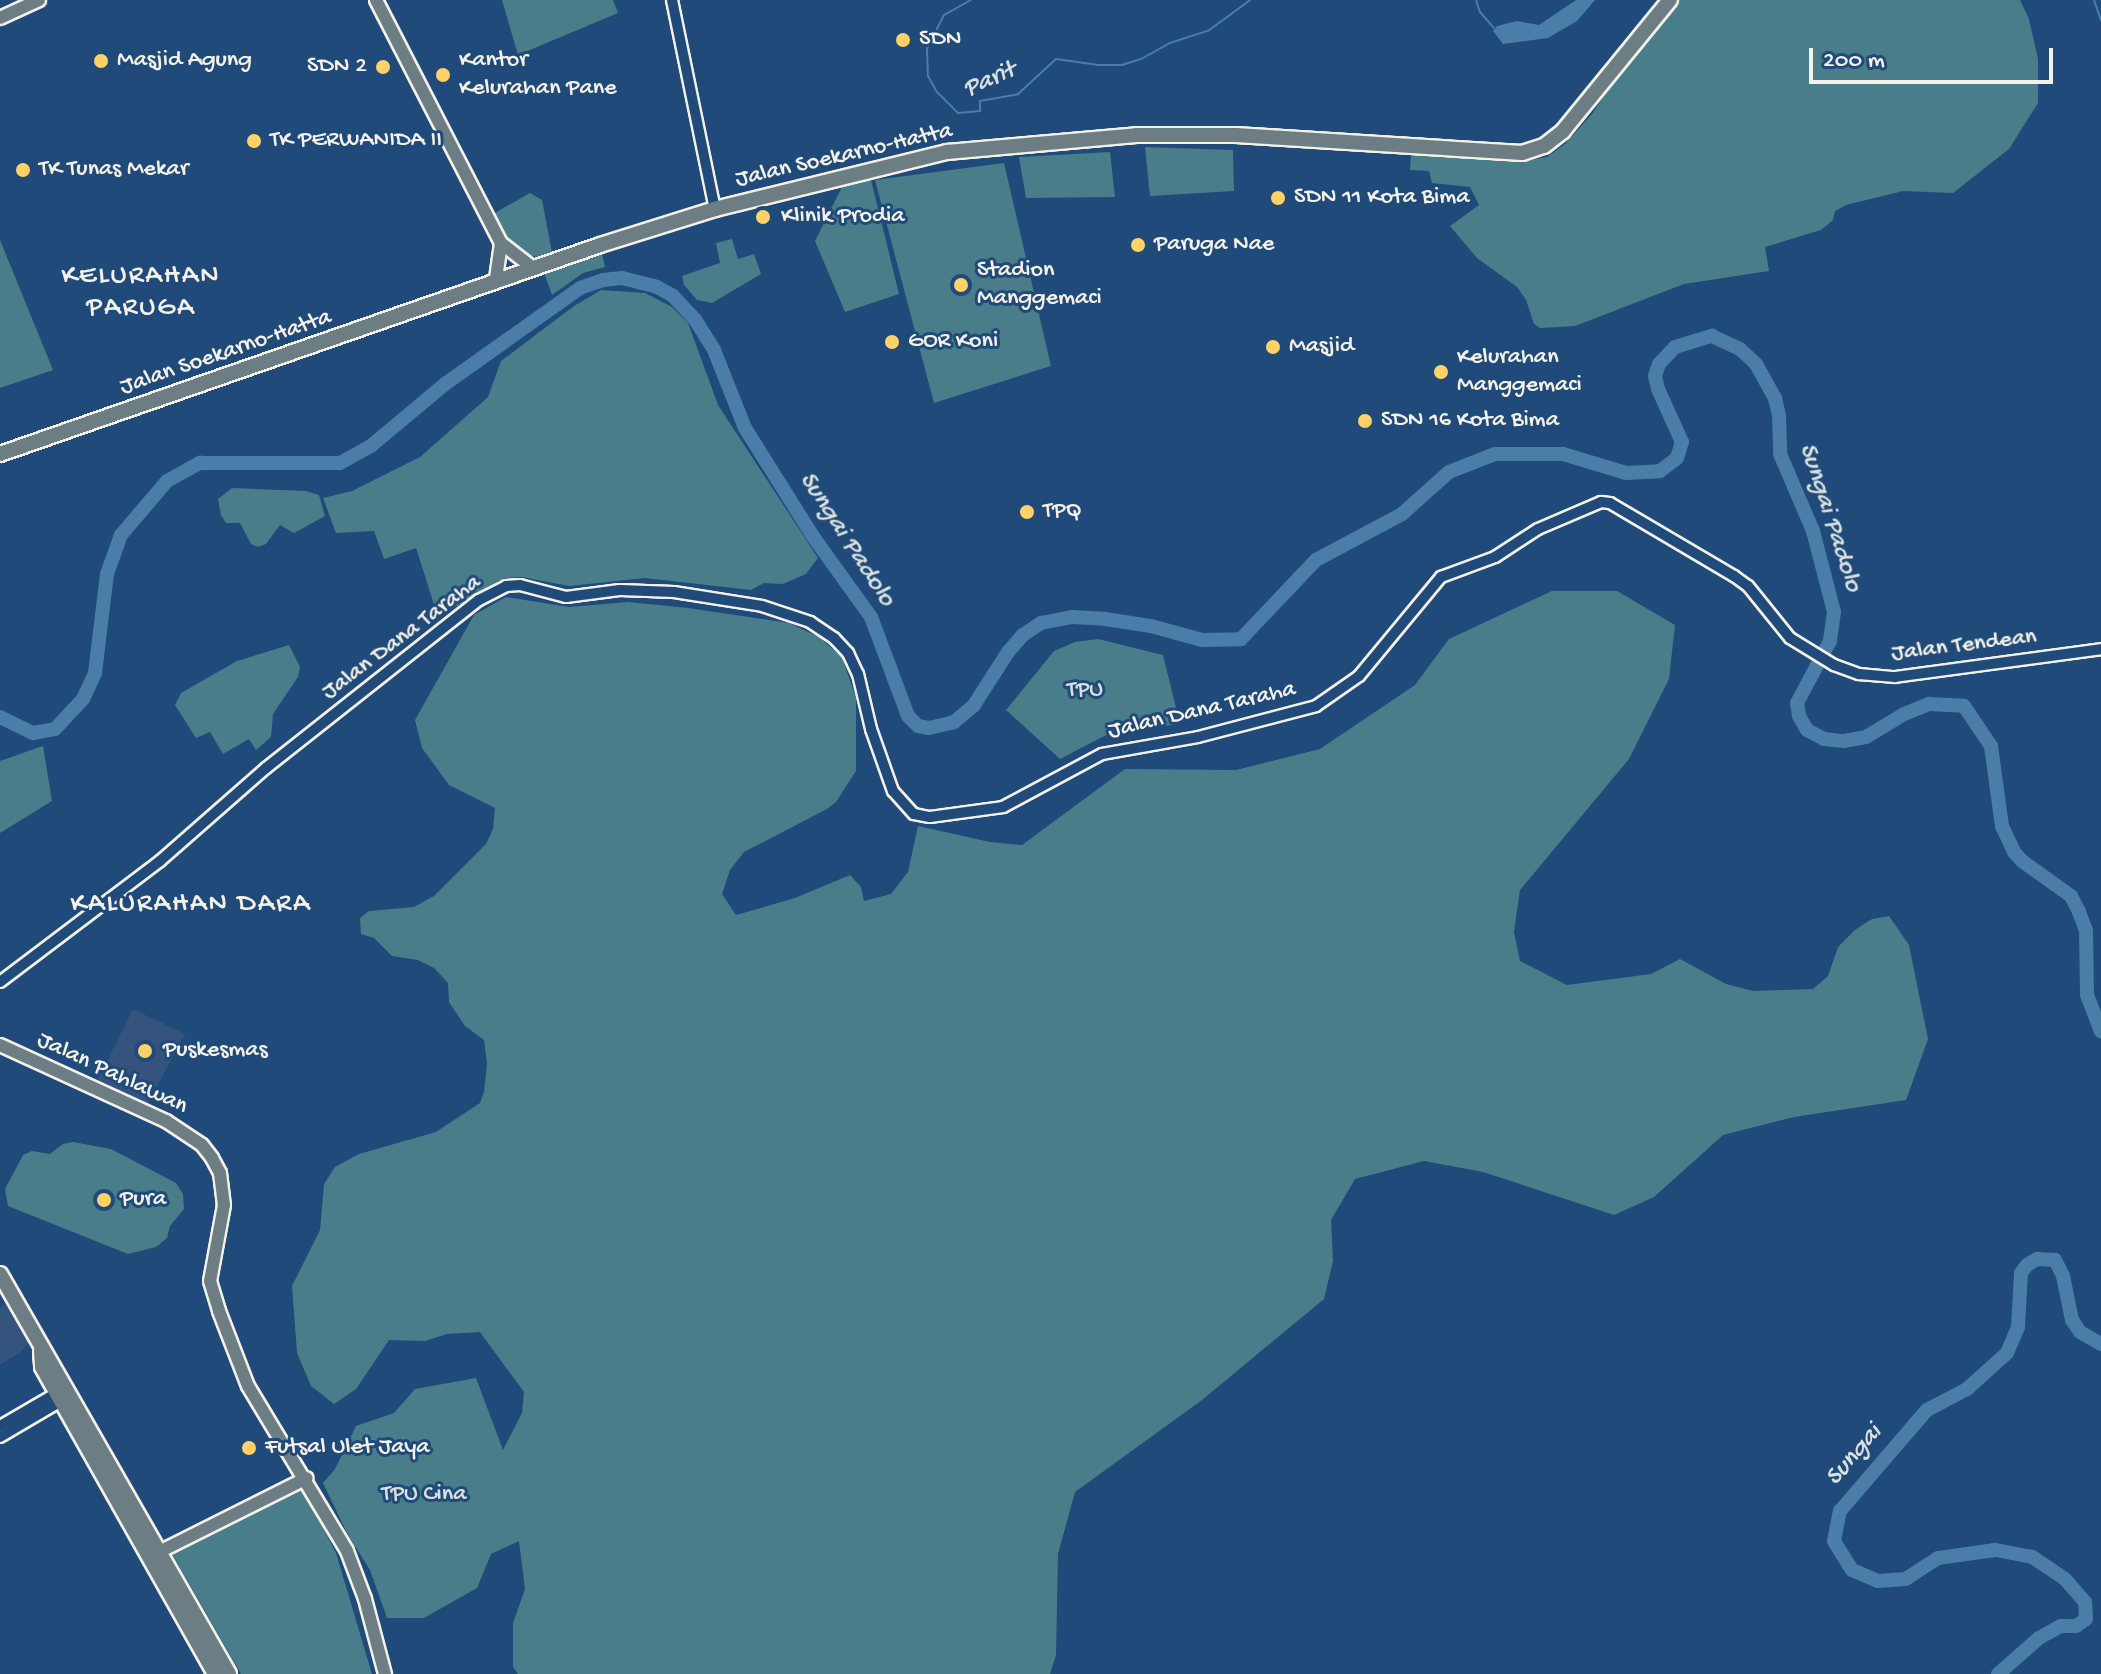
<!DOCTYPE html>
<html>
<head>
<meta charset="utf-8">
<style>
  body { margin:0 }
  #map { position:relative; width:2101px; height:1674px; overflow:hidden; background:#1f4a7a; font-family:"Gochi Hand",sans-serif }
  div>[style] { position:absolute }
  .built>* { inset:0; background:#34547d }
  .green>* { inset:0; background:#497d8a }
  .water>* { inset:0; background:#4a7da7 }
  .stream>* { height:2px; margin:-1px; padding:0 1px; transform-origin:1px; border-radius:1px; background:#4a7da7 }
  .river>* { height:14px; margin:-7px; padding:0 7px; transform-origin:7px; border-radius:7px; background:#4a7da7 }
  .roads { filter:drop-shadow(2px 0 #f4f1e8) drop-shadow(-2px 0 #f4f1e8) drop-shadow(0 2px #f4f1e8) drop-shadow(0 -2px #f4f1e8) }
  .minor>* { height:10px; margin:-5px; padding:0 5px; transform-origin:5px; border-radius:5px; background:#1f4a7a }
  .major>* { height:12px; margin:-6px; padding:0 6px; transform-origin:6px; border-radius:6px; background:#6d7d84 }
  .highway>* { height:14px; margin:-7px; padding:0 7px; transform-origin:7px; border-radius:7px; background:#6d7d84 }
  .dots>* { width:22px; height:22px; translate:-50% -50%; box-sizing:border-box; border:4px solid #1f4a7a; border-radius:50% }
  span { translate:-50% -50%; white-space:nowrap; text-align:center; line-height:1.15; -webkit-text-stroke:6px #1f4a7a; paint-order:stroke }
  .poi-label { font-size:24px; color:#f4f1e8 }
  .left { translate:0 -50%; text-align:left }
  .right { translate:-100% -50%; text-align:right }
  .street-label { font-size:24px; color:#f4f1e8 }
  .park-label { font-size:24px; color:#dae0da }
  .water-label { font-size:26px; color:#dae0de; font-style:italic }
  .quarter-label { font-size:28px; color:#f4f1e8; letter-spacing:2px }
  .scale { position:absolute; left:1809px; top:48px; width:244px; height:36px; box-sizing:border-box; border:4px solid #f4f1e8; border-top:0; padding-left:10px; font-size:24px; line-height:28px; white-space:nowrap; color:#f4f1e8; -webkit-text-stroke:6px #1f4a7a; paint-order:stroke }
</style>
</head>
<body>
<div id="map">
  <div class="built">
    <div style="clip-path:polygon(133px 1009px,185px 1034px,147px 1105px,97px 1081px)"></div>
    <div style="clip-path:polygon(10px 1302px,30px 1341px,22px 1351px,0 1365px,0 1308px)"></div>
  </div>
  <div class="green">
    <div style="clip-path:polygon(502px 0,613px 0,618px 13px,518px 55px)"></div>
    <div style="clip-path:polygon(1679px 0,2020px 0,2029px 19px,2038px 59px,2038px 103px,2009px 149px,1953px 193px,1903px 191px,1846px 205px,1835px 211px,1833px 220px,1821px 230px,1765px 247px,1769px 271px,1684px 284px,1575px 326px,1540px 328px,1534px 324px,1526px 300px,1517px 287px,1477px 258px,1450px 226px,1479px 205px,1470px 187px,1432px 183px,1429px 171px,1410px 170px,1411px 154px,1526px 161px,1547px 157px,1565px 144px,1592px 114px,1645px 34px)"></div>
    <div style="clip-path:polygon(1145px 147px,1233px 150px,1234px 191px,1150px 196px)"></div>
    <div style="clip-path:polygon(1110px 152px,1115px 197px,1026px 198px,1019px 157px)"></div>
    <div style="clip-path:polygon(1004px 163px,1051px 366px,934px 403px,875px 180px)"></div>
    <div style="clip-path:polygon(871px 180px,899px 294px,845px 312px,815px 241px,842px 187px)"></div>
    <div style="clip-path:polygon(530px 193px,542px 200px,552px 253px,538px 257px,526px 255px,509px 242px,493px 214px)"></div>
    <div style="clip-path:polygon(732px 239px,738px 259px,754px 254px,761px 274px,712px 303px,697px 300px,684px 285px,682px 276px,720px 263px,716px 243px)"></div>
    <div style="clip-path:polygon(0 240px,53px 370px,0 388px)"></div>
    <div style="clip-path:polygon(602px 253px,605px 267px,583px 273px,552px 295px,544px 273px)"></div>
    <div style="clip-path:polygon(601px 290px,645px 293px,672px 307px,688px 323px,718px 405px,818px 558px,806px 574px,783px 584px,764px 583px,751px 590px,645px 578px,569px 586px,522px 577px,504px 578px,438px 617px,416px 548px,384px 559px,374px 531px,336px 533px,323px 498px,352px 491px,420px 457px,488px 397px,501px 361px,574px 306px)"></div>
    <div style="clip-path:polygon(232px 488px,306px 491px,319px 495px,325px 516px,294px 533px,280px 525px,266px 544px,258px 547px,251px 544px,240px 523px,226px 523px,221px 515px,218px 499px)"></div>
    <div style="clip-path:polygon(1552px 591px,1617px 591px,1675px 625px,1669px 679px,1629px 759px,1520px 890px,1514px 932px,1520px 961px,1567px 985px,1651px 974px,1680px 959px,1726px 984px,1753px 991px,1813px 989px,1828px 976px,1838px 947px,1855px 930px,1872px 919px,1889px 916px,1909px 945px,1928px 1039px,1906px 1100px,1794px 1117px,1723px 1135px,1654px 1197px,1614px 1215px,1483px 1172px,1424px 1161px,1355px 1179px,1331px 1220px,1333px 1261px,1324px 1299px,1202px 1400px,1075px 1492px,1058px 1554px,1056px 1655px,1050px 1674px,518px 1674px,513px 1667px,513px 1623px,525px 1589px,519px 1541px,491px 1554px,477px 1588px,424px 1618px,387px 1618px,370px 1570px,348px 1535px,323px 1483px,335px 1469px,356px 1426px,394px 1413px,415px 1389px,476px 1378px,503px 1450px,522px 1413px,524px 1392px,480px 1332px,447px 1334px,425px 1341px,389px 1340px,356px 1389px,334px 1404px,311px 1386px,297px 1353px,292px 1286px,320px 1230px,324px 1184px,335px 1167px,359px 1154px,436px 1132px,480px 1103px,484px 1092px,487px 1064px,484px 1040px,465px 1026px,449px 1002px,448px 983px,434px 968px,418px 960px,392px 956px,374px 938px,361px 934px,360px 918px,369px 911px,414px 907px,434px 896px,486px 844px,493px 829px,495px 808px,449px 785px,422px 748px,415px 720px,474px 615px,506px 597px,569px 607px,628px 602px,688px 608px,789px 623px,819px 637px,842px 657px,856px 698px,856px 771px,836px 802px,827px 809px,744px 852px,730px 870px,722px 894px,736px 915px,795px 898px,850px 875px,861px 887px,864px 901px,891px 894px,908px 872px,918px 826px,990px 842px,1022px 845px,1125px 769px,1236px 770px,1320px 749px,1415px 685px,1449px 639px)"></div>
    <div style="clip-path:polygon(1098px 639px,1163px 655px,1180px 724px,1108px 734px,1060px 759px,1006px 710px,1054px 651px,1075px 642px)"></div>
    <div style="clip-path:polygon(289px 645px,300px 667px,298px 677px,273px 714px,271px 737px,256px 750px,249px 739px,223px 754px,210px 732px,196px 738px,175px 705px,181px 693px,237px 661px)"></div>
    <div style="clip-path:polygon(43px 746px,52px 801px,0 833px,0 761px)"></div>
    <div style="clip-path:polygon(73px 1142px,111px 1149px,176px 1183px,183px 1194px,184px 1209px,170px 1226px,167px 1238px,156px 1247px,128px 1254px,8px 1206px,5px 1189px,23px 1155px,32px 1151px,50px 1154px,63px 1144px)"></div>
    <div style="clip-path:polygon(303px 1489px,336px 1553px,372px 1674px,241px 1674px,172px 1554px)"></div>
  </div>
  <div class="water">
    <div style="clip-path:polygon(1576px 0,1595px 0,1577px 21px,1548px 38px,1503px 44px,1493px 31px,1497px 26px,1517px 21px,1539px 25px)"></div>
  </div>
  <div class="stream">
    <div style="left:971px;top:0;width:31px;rotate:151deg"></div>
    <div style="left:944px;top:15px;width:38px;rotate:117deg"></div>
    <div style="left:927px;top:49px;width:27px;rotate:88deg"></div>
    <div style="left:928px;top:76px;width:18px;rotate:61deg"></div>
    <div style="left:937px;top:92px;width:30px;rotate:45deg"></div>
    <div style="left:958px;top:113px;width:22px;rotate:-5deg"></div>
    <div style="left:980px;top:111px;width:10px;rotate:-90deg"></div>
    <div style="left:980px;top:101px;width:39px;rotate:-10deg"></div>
    <div style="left:1018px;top:94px;width:52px;rotate:-42.6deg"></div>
    <div style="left:1056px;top:59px;width:43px;rotate:7.9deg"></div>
    <div style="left:1099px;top:65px;width:23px"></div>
    <div style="left:1122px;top:65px;width:22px;rotate:-18deg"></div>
    <div style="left:1143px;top:58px;width:31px;rotate:-29deg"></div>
    <div style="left:1170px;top:43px;width:40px;rotate:-18deg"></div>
    <div style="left:1208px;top:31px;width:52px;rotate:-36.4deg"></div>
    <div style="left:1476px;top:0;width:13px;rotate:72deg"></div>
    <div style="left:1480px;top:12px;width:21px;rotate:49deg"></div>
    <div style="left:2094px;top:0;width:21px;rotate:71deg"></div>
  </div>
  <div class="river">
    <div style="left:0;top:717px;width:37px;rotate:26deg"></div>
    <div style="left:33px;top:733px;width:22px;rotate:-10deg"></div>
    <div style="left:55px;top:729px;width:41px;rotate:-47deg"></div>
    <div style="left:83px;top:699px;width:29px;rotate:-65deg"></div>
    <div style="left:95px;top:673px;width:100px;rotate:-83.1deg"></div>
    <div style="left:107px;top:574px;width:41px;rotate:-70.3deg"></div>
    <div style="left:121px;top:535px;width:71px;rotate:-49.6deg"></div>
    <div style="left:167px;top:481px;width:38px;rotate:-29deg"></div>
    <div style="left:200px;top:463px;width:140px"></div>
    <div style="left:340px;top:463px;width:37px;rotate:-29deg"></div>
    <div style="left:372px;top:445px;width:95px;rotate:-39.9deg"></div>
    <div style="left:445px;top:384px;width:166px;rotate:-35.4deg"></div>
    <div style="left:580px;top:288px;width:24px;rotate:-19deg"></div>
    <div style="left:603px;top:280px;width:19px;rotate:-6deg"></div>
    <div style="left:622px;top:278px;width:36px;rotate:14deg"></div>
    <div style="left:657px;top:287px;width:18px;rotate:29deg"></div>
    <div style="left:673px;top:296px;width:34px;rotate:47deg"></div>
    <div style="left:696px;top:321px;width:34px;rotate:58deg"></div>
    <div style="left:714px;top:350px;width:84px;rotate:68.3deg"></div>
    <div style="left:745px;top:428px;width:126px;rotate:57.9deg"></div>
    <div style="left:812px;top:535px;width:101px;rotate:54.3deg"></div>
    <div style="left:871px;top:617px;width:106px;rotate:69.5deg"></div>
    <div style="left:908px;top:716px;width:14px;rotate:45deg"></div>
    <div style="left:918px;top:726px;width:11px;rotate:10deg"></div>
    <div style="left:929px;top:728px;width:26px;rotate:-13deg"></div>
    <div style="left:954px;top:722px;width:26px;rotate:-40deg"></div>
    <div style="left:974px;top:705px;width:63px;rotate:-57.3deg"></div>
    <div style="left:1008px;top:652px;width:23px;rotate:-49deg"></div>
    <div style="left:1023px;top:635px;width:22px;rotate:-34deg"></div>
    <div style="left:1041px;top:623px;width:32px;rotate:-11deg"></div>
    <div style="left:1072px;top:617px;width:33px;rotate:3deg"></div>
    <div style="left:1105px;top:619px;width:47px;rotate:8.7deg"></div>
    <div style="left:1151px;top:626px;width:53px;rotate:15.4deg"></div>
    <div style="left:1202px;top:640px;width:39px;rotate:-1deg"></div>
    <div style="left:1241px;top:639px;width:109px;rotate:-46.5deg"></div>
    <div style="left:1316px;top:560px;width:98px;rotate:-28.1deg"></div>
    <div style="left:1402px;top:514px;width:63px;rotate:-41.8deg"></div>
    <div style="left:1449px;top:472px;width:49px;rotate:-21.4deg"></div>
    <div style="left:1495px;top:454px;width:68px"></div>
    <div style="left:1563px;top:454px;width:66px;rotate:16.8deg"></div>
    <div style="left:1626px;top:473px;width:34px;rotate:-3deg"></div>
    <div style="left:1660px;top:471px;width:21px;rotate:-37deg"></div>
    <div style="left:1677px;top:458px;width:17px;rotate:-73deg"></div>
    <div style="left:1682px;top:442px;width:58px;rotate:-114.4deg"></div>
    <div style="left:1658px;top:389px;width:13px;rotate:-103deg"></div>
    <div style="left:1655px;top:376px;width:13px;rotate:-72deg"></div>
    <div style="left:1659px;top:364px;width:23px;rotate:-47deg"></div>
    <div style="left:1675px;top:347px;width:39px;rotate:-17deg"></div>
    <div style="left:1712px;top:336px;width:31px;rotate:25deg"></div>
    <div style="left:1740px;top:349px;width:22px;rotate:43deg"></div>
    <div style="left:1756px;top:364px;width:39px;rotate:61deg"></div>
    <div style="left:1775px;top:398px;width:18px;rotate:77deg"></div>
    <div style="left:1779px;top:416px;width:38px;rotate:88deg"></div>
    <div style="left:1780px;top:454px;width:84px;rotate:66.8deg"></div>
    <div style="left:1813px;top:531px;width:84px;rotate:75.5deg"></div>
    <div style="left:1834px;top:612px;width:29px;rotate:98deg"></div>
    <div style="left:1830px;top:641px;width:70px;rotate:118deg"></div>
    <div style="left:1797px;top:703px;width:13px;rotate:81deg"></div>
    <div style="left:1799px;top:716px;width:16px;rotate:60deg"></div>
    <div style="left:1807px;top:730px;width:19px;rotate:28deg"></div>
    <div style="left:1824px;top:739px;width:20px;rotate:6deg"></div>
    <div style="left:1844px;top:741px;width:22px;rotate:-10deg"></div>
    <div style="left:1866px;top:737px;width:44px;rotate:-31.2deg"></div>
    <div style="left:1904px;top:714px;width:27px;rotate:-22deg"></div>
    <div style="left:1929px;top:704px;width:35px;rotate:3deg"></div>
    <div style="left:1964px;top:706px;width:48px;rotate:56deg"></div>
    <div style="left:1991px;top:746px;width:81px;rotate:82.2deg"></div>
    <div style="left:2002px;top:826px;width:29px;rotate:65deg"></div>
    <div style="left:2014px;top:852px;width:12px;rotate:48deg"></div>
    <div style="left:2022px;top:861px;width:60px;rotate:35.5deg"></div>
    <div style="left:2071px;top:896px;width:18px;rotate:63deg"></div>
    <div style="left:2079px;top:912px;width:19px;rotate:69deg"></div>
    <div style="left:2086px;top:930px;width:65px;rotate:89.1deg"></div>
    <div style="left:2087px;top:995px;width:39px;rotate:69deg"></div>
    <div style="left:1998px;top:1674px;width:55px;rotate:-41.3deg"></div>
    <div style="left:2039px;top:1638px;width:25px;rotate:-29deg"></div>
    <div style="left:2061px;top:1626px;width:15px"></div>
    <div style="left:2076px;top:1626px;width:12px;rotate:-35deg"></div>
    <div style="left:2086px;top:1619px;width:17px;rotate:-93deg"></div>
    <div style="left:2085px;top:1602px;width:30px;rotate:-131deg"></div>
    <div style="left:2065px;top:1579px;width:40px;rotate:-146deg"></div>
    <div style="left:2032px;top:1557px;width:38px;rotate:-169deg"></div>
    <div style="left:1995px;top:1550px;width:58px;rotate:172deg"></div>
    <div style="left:1938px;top:1558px;width:38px;rotate:147deg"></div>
    <div style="left:1906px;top:1579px;width:28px;rotate:176deg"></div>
    <div style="left:1878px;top:1581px;width:28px;rotate:-157deg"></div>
    <div style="left:1852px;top:1570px;width:34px;rotate:-122deg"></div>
    <div style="left:1834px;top:1541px;width:31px;rotate:-79deg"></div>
    <div style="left:1840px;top:1511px;width:133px;rotate:-49.3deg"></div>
    <div style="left:1927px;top:1410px;width:45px;rotate:-27.7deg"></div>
    <div style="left:1967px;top:1389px;width:54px;rotate:-42deg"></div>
    <div style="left:2007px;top:1353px;width:28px;rotate:-67deg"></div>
    <div style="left:2018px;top:1327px;width:54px;rotate:-86.8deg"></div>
    <div style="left:2021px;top:1273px;width:10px;rotate:-53deg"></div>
    <div style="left:2027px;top:1265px;width:12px;rotate:-31deg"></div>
    <div style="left:2037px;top:1259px;width:18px;rotate:3deg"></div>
    <div style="left:2055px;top:1260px;width:18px;rotate:63deg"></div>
    <div style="left:2063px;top:1276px;width:45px;rotate:78.4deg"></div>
    <div style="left:2072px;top:1320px;width:14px;rotate:56deg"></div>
    <div style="left:2080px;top:1332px;width:24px;rotate:30deg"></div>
  </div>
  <div class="roads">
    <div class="minor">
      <div style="left:672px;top:0;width:213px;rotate:78.4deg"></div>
      <div style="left:0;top:982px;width:201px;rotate:-37.1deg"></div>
      <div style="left:160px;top:861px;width:141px;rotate:-41.3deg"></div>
      <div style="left:266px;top:768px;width:271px;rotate:-38.3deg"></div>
      <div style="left:479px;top:600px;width:30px;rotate:-27deg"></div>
      <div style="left:506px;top:586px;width:14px;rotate:-4deg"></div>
      <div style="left:520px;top:585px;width:48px;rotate:14.6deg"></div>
      <div style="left:566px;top:597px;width:54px;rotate:-7.4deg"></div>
      <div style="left:620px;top:590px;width:54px;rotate:2.1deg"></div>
      <div style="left:674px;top:592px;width:89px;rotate:9deg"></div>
      <div style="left:762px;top:606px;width:51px;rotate:18.4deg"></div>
      <div style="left:810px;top:622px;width:29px;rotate:34deg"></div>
      <div style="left:834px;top:638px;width:21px;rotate:47deg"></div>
      <div style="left:848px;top:653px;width:23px;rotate:65deg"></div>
      <div style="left:858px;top:674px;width:57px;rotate:76.7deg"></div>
      <div style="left:871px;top:729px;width:66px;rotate:70.5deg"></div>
      <div style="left:893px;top:791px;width:31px;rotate:48deg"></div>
      <div style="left:914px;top:814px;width:16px;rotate:11deg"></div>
      <div style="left:930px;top:817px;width:74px;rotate:-7.8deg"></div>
      <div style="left:1003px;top:807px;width:112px;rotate:-28.2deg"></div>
      <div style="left:1102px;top:754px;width:97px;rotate:-10deg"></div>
      <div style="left:1198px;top:737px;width:122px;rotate:-14.7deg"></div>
      <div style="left:1316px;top:706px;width:52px;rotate:-34.9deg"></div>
      <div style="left:1359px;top:676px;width:129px;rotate:-50.4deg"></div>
      <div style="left:1441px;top:577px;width:58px;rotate:-20.3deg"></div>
      <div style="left:1495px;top:557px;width:51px;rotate:-33.1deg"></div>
      <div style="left:1538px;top:529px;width:69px;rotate:-23.2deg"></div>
      <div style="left:1601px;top:502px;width:9px;rotate:6deg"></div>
      <div style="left:1610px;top:503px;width:144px;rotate:30.5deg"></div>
      <div style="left:1734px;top:576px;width:17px;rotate:36deg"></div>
      <div style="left:1748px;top:586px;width:67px;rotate:51.1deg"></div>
      <div style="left:1790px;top:638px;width:52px;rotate:31.5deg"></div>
      <div style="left:1834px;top:665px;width:27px;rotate:20deg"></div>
      <div style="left:1859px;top:674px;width:36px;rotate:5deg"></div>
      <div style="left:1895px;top:677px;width:208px;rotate:-7.7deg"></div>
      <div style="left:0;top:1426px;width:66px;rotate:-30.1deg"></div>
      <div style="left:0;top:1437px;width:71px;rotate:-30.5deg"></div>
    </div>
    <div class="major">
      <div style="left:376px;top:0;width:273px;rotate:62.8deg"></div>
      <div style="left:501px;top:243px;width:37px;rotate:98deg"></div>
      <div style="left:0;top:18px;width:43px;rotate:-24.8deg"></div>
      <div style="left:501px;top:243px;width:39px;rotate:38deg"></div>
      <div style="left:0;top:1045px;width:183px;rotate:24.6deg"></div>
      <div style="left:166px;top:1121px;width:43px;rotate:33.7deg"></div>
      <div style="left:202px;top:1145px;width:16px;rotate:52deg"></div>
      <div style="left:212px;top:1158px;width:17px;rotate:62deg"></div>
      <div style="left:220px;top:1173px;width:32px;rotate:83deg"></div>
      <div style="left:224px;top:1205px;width:77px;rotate:100.4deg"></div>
      <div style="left:210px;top:1281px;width:31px;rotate:73deg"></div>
      <div style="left:219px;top:1311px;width:80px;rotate:68.9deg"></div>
      <div style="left:248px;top:1386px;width:192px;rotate:59deg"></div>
      <div style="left:347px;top:1551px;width:51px;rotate:69.4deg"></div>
      <div style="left:365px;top:1599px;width:78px;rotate:75.1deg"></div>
      <div style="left:159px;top:1552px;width:165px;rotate:-26.6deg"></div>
    </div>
    <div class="highway">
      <div style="left:0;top:454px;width:635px;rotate:-19.2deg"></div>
      <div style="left:600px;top:245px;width:121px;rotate:-17.4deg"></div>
      <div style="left:715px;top:209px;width:239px;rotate:-13.8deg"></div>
      <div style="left:947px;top:152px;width:190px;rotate:-5.1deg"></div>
      <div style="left:1136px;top:135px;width:100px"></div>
      <div style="left:1236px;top:135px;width:287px;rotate:3.6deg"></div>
      <div style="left:1522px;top:153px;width:23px;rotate:-18deg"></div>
      <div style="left:1544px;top:146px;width:24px;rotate:-38deg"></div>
      <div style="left:1563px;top:131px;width:169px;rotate:-50.8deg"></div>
      <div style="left:0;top:1274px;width:461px;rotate:60.2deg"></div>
      <div style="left:41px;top:1351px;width:16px;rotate:86deg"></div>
      <div style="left:42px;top:1367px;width:352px;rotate:60.6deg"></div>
    </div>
  </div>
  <div class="dots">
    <div style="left:903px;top:40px;background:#ffd166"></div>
    <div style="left:101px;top:61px;background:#ffd166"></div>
    <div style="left:383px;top:67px;background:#ffd166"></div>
    <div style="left:443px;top:75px;background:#ffd166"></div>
    <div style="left:254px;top:141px;background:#ffd166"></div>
    <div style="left:23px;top:170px;background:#ffd166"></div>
    <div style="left:1278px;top:198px;background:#ffd166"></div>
    <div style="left:763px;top:217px;background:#ffd166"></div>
    <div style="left:1138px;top:245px;background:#ffd166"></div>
    <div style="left:961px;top:285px;background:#ffd166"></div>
    <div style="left:892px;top:342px;background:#ffd166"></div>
    <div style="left:1273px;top:347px;background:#ffd166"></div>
    <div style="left:1441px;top:372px;background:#ffd166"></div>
    <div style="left:1365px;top:421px;background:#ffd166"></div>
    <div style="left:1027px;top:512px;background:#ffd166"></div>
    <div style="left:145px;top:1051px;background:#ffd166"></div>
    <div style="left:104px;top:1200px;background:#ffd166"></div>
    <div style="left:249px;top:1448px;background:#ffd166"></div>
  </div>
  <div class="poi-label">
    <span class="left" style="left:919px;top:40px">SDN</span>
    <span class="left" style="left:117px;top:61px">Masjid Agung</span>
    <span class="left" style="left:459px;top:75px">Kantor<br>Kelurahan Pane</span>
    <span class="right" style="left:367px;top:67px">SDN 2</span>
    <span class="left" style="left:270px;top:141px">TK PERWANIDA II</span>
    <span class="left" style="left:39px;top:170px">TK Tunas Mekar</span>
    <span class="left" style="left:1294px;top:198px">SDN 11 Kota Bima</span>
    <span class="left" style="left:781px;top:217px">Klinik Prodia</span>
    <span class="left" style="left:1154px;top:245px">Paruga Nae</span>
    <span class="left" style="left:977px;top:285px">Stadion<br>Manggemaci</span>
    <span class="left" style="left:908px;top:342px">GOR Koni</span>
    <span class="left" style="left:1289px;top:347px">Masjid</span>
    <span class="left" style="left:1457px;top:372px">Kelurahan<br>Manggemaci</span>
    <span class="left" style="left:1381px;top:421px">SDN 16 Kota Bima</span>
    <span class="left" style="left:1043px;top:512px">TPQ</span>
    <span class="left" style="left:163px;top:1051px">Puskesmas</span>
    <span class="left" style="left:120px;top:1200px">Pura</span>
    <span class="left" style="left:265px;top:1448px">Futsal Ulet Jaya</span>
  </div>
  <div class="street-label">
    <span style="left:844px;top:156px;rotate:-13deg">Jalan Soekarno-Hatta</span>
    <span style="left:226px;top:353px;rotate:-19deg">Jalan Soekarno-Hatta</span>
    <span style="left:402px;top:638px;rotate:-37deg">Jalan Dana Taraha</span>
    <span style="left:1964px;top:646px;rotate:-7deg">Jalan Tendean</span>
    <span style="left:1202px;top:711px;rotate:-13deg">Jalan Dana Taraha</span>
    <span style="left:112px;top:1074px;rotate:25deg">Jalan Pahlawan</span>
  </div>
  <div class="park-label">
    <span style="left:1085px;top:691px">TPU</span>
    <span style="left:424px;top:1495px">TPU Cina</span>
  </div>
  <div class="water-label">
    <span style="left:990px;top:81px;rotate:-24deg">Parit</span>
    <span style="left:1829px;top:518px;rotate:72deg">Sungai Padolo</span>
    <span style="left:846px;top:540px;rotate:57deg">Sungai Padolo</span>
    <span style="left:1855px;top:1456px;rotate:-49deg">Sungai</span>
  </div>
  <div class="quarter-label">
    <span style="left:141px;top:293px">KELURAHAN<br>PARUGA</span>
    <span style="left:191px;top:905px">KALURAHAN DARA</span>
  </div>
  <div class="scale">200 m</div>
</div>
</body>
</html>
